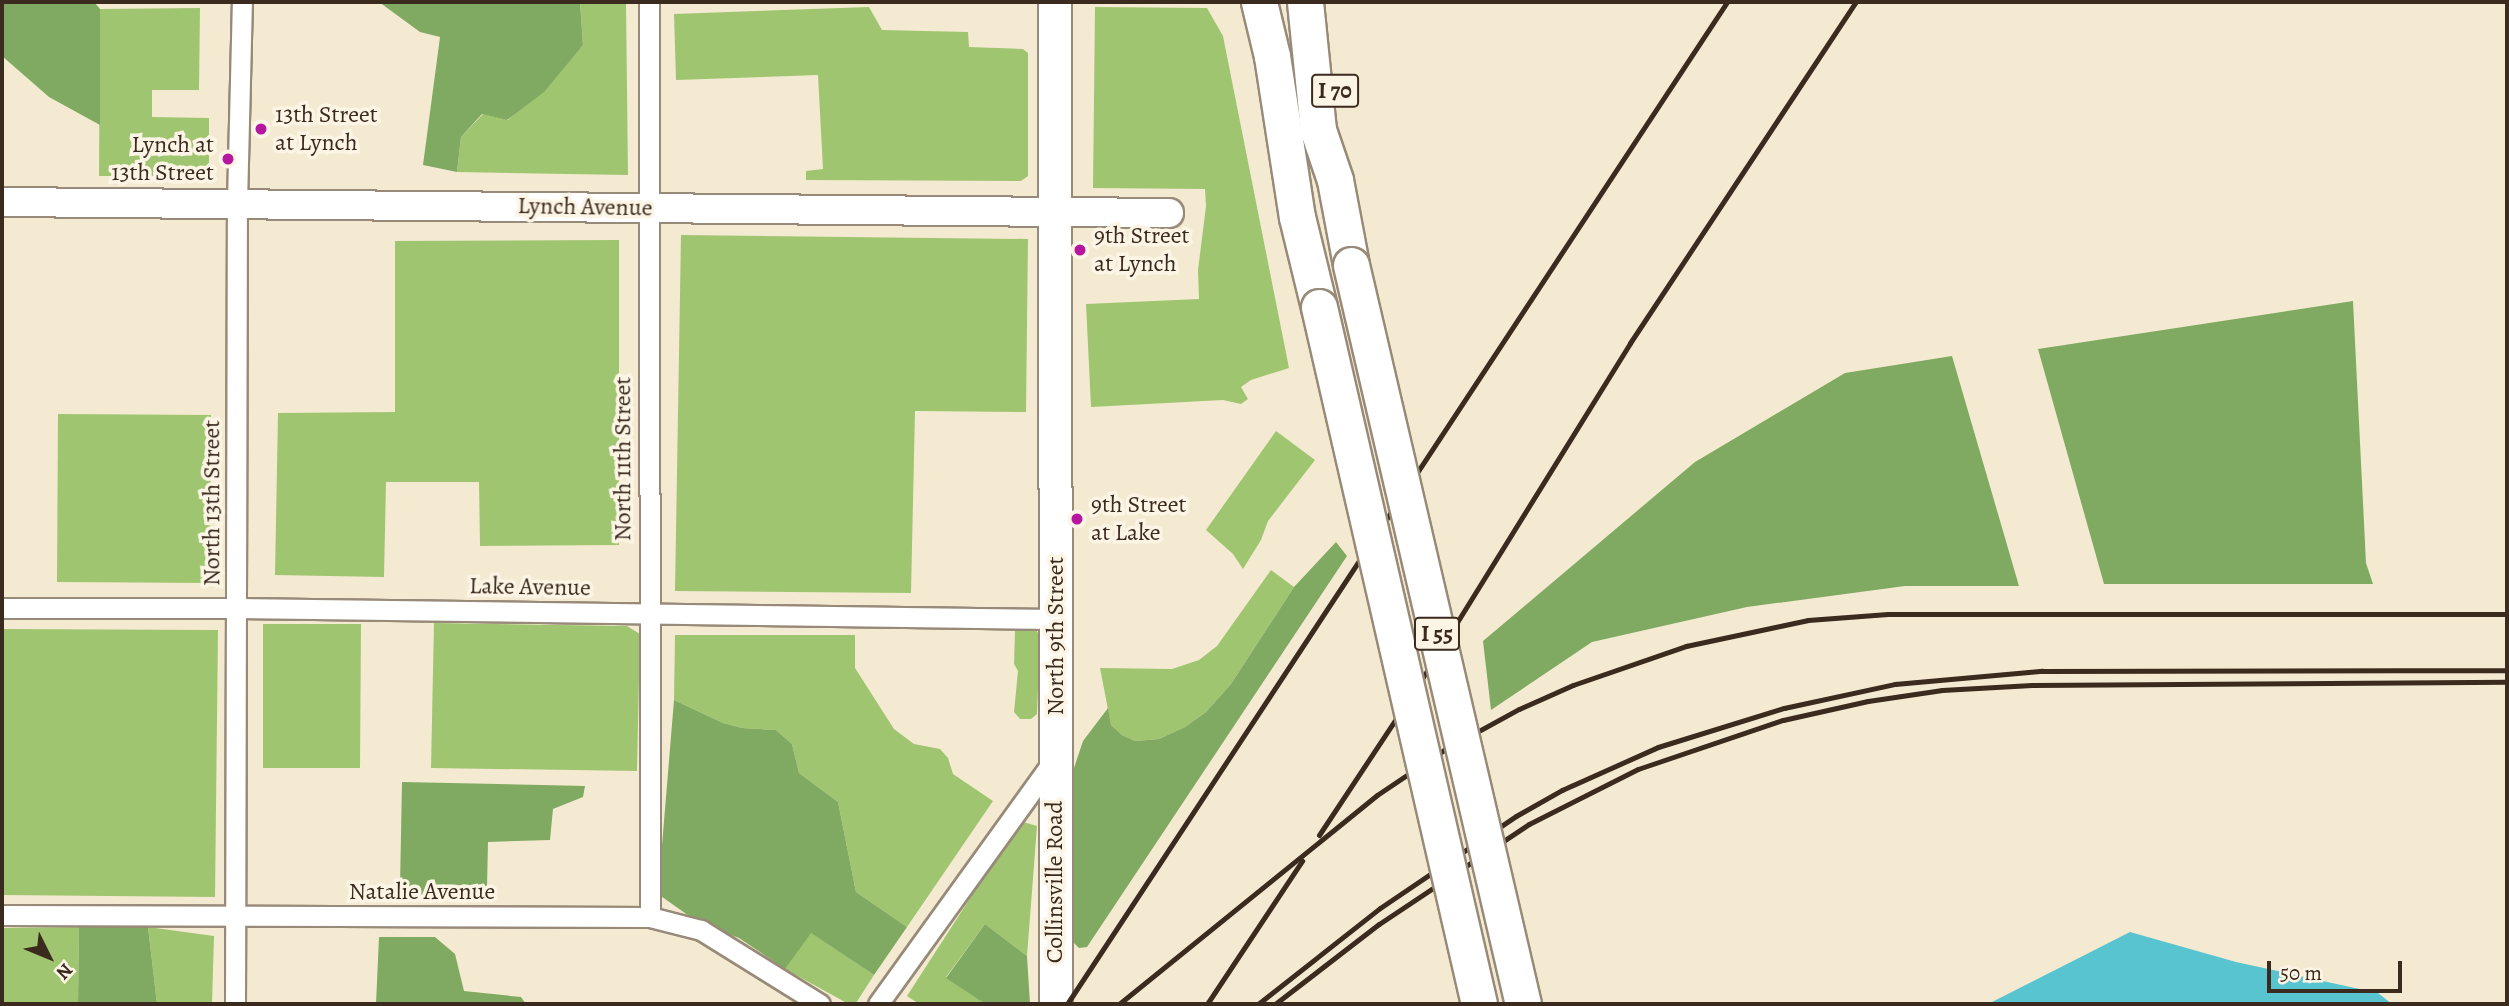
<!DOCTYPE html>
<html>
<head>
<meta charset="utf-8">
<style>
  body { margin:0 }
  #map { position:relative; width:2509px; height:1006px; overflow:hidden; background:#f4ead1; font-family:Alegreya,serif }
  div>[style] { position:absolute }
  .green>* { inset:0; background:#a0c570 }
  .forest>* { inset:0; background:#80aa62 }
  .water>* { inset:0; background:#58c4d0 }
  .roads { filter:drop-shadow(2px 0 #988a78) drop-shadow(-2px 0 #988a78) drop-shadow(0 2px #988a78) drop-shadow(0 -2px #988a78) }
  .street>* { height:19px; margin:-9.5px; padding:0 9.5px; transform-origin:9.5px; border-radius:9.5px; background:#fff }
  .secondary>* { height:28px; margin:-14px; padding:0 14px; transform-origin:14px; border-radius:14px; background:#fff }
  .primary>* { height:32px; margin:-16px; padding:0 16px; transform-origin:16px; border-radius:16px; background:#fff }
  .highway>* { height:35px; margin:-17.5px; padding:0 17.5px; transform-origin:17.5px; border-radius:17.5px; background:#fff }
  .rail>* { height:5px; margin:-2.5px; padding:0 2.5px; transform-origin:2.5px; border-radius:2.5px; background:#3b2a1e }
  .bridges { filter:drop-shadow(2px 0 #988a78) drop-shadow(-2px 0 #988a78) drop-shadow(0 2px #988a78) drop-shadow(0 -2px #988a78) }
  .highway-bridge>* { height:35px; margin:-17.5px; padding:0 17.5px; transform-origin:17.5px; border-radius:17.5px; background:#fff }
  .dots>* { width:19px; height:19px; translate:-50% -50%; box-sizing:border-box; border:4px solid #fcf5e5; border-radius:50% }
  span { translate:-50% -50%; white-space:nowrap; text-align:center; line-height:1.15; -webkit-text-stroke:7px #fcf5e5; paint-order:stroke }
  .shield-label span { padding:2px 5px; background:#fcf5e5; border:2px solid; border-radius:5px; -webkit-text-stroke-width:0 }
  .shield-label { font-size:23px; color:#3b2a1e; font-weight:700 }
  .poi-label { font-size:24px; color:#3b2a1e }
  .left { translate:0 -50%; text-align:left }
  .right { translate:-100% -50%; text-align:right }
  .street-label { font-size:24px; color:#3b2a1e }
  .frame { position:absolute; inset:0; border:4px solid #3b2a1e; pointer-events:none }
  .north { position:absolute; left:14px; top:922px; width:70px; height:70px; -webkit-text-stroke:5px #fcf5e5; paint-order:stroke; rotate:133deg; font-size:19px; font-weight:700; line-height:28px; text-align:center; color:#3b2a1e }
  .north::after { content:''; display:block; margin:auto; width:24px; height:32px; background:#3b2a1e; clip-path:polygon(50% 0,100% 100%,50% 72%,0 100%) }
  .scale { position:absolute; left:2267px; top:961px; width:135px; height:32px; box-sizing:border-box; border:4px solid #3b2a1e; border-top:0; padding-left:9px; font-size:21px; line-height:24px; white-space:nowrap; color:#3b2a1e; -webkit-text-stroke:5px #fcf5e5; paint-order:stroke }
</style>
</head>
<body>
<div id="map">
  <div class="green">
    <div style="clip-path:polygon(580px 2px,626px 2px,628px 175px,457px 172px,461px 137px,483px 114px,508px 120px,583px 45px)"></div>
    <div style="clip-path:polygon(869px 7px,882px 30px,968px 32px,969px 47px,1023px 49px,1028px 53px,1028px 176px,1021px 181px,806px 180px,806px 171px,823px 169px,818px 75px,676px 80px,674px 14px)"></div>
    <div style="clip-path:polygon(1095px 7px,1207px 8px,1223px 36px,1289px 368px,1251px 380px,1241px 387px,1248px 399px,1241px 404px,1223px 400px,1091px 407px,1086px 304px,1199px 299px,1198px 270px,1206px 206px,1205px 189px,1093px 188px)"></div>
    <div style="clip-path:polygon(200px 8px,199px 90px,152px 90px,152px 117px,209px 118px,209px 176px,99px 176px,100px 9px)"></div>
    <div style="clip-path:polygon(681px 235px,1028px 239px,1026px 412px,915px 411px,911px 593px,675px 591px)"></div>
    <div style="clip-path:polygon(619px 240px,619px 545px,480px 546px,479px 482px,386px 482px,384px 577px,275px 575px,278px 413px,395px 412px,395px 241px)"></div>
    <div style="clip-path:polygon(58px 414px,211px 415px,210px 583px,57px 582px)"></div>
    <div style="clip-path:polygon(1276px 431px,1315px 460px,1268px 521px,1261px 540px,1243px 569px,1233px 554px,1206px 530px)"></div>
    <div style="clip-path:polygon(1271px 570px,1294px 587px,1231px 684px,1206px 712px,1185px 727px,1159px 739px,1135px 741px,1122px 735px,1111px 725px,1100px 668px,1172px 669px,1199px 660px,1217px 646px)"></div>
    <div style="clip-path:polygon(434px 623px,627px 626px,640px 634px,637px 771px,431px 768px)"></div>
    <div style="clip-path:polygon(263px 624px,361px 624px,360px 768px,263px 768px)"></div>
    <div style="clip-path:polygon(1021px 628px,1036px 630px,1040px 636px,1037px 714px,1031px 719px,1020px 719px,1014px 712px,1018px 671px,1014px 664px,1015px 631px)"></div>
    <div style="clip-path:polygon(2px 629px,218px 630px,215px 897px,2px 895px)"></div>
    <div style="clip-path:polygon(675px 635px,855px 635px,855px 668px,894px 729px,914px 744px,940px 749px,948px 758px,953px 774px,993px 801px,907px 927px,856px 892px,838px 802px,799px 773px,792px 744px,776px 730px,742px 728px,723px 723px,674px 700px)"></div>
    <div style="clip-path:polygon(1020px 821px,1037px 826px,1027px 956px,985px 924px,946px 977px,985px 1004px,919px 1004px,907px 996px)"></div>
    <div style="clip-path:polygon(79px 927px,78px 1004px,2px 1004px,2px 928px)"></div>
    <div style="clip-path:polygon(148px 927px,214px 936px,212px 1004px,157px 1004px)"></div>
    <div style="clip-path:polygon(810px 932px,874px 975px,856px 1003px,845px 1002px,785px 969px)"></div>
  </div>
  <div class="forest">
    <div style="clip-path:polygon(2px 2px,94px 2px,100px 9px,100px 125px,49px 97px,2px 56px)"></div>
    <div style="clip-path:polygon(379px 2px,580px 2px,583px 45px,544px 92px,507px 120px,482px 114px,461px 137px,457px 172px,423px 165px,440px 37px,420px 32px)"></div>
    <div style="clip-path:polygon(2353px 301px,2366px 563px,2373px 584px,2104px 584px,2038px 349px)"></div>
    <div style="clip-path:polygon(1952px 356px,2019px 586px,1905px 586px,1747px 607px,1592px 642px,1491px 710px,1483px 641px,1695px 462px,1845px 373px)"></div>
    <div style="clip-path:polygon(1336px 542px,1347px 556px,1087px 947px,1079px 948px,1072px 941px,1071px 777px,1083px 741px,1108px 708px,1111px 725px,1122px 735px,1135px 741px,1159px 739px,1185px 727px,1206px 712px,1231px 684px,1294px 587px)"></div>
    <div style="clip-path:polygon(674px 700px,723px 723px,742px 728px,776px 730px,792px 744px,799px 773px,838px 802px,856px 892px,907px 927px,874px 975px,811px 933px,785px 969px,739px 938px,699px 923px,658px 894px)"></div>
    <div style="clip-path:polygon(402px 782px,585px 786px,583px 797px,553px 809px,550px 840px,488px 842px,487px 888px,444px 890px,422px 898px,400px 887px)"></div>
    <div style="clip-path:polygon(985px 924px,1027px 956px,1030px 1004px,985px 1004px,946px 978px)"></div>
    <div style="clip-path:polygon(79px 927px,148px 927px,157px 1004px,78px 1004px)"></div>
    <div style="clip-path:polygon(379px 937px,435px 937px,455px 954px,464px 991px,521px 997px,526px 1004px,376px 1004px)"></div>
  </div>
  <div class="water">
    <div style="clip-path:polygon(2130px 932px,2236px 962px,2378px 993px,2392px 1004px,1988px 1004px)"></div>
  </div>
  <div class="roads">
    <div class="street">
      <div style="left:649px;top:2px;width:915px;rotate:89.94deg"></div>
      <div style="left:2px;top:608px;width:234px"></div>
      <div style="left:236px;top:608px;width:821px;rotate:0.77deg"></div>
      <div style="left:2px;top:915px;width:648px;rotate:0.18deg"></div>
      <div style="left:650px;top:917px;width:53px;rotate:14.3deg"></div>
      <div style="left:701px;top:930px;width:140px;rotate:31.9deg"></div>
      <div style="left:235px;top:1004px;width:801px;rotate:-89.86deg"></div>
      <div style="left:237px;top:203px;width:201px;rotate:-88.6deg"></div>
      <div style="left:878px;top:1004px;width:301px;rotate:-54.2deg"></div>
    </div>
    <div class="secondary">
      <div style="left:2px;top:202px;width:1167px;rotate:0.54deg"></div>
    </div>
    <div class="primary">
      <div style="left:1055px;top:2px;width:1002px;rotate:89.94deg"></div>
    </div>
    <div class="highway">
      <div style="left:1259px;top:2px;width:56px;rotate:76.5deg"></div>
      <div style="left:1272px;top:56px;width:163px;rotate:81.2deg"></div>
      <div style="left:1297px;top:217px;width:93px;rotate:76.3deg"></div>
      <div style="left:1305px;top:2px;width:129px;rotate:84.2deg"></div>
      <div style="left:1318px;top:130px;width:53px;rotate:71.2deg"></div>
      <div style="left:1335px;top:180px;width:86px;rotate:79.3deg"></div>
    </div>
  </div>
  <div class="rail">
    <div style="left:1319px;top:835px;width:174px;rotate:-56.5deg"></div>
    <div style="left:1415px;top:690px;width:408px;rotate:-58.2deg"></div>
    <div style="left:1630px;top:343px;width:409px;rotate:-56.5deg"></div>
    <div style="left:1067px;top:1004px;width:1200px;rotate:-56.63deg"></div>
    <div style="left:1119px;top:1004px;width:332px;rotate:-39deg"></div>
    <div style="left:1377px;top:795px;width:81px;rotate:-33.9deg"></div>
    <div style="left:1444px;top:750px;width:85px;rotate:-28.7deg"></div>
    <div style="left:1519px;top:709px;width:59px;rotate:-24deg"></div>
    <div style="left:1573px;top:685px;width:120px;rotate:-19deg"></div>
    <div style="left:1686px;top:646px;width:125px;rotate:-12deg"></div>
    <div style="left:1808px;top:620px;width:80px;rotate:-4.3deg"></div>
    <div style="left:1888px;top:614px;width:619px"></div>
    <div style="left:1207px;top:1004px;width:172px;rotate:-56.4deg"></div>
    <div style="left:1258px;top:1004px;width:155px;rotate:-38.2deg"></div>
    <div style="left:1380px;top:908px;width:164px;rotate:-34.1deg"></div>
    <div style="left:1516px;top:816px;width:53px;rotate:-29.5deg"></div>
    <div style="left:1562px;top:790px;width:105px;rotate:-24.1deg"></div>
    <div style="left:1658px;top:747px;width:132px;rotate:-17.2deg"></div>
    <div style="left:1784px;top:708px;width:114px;rotate:-12.2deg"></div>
    <div style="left:1895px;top:684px;width:148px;rotate:-5.1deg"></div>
    <div style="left:2042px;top:671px;width:465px;rotate:-0.1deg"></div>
    <div style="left:1275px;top:1004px;width:131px;rotate:-37.6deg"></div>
    <div style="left:1379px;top:924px;width:180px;rotate:-33.7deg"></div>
    <div style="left:1529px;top:824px;width:122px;rotate:-26.8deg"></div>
    <div style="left:1638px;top:769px;width:153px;rotate:-18.7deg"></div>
    <div style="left:1783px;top:720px;width:87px;rotate:-12.6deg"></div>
    <div style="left:1868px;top:701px;width:75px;rotate:-8.5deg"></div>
    <div style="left:1942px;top:690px;width:90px;rotate:-3.2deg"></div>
    <div style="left:2032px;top:685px;width:475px;rotate:-0.4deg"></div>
  </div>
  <div class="bridges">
    <div class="highway-bridge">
      <div style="left:1351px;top:265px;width:759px;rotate:76.9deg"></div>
      <div style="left:1319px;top:307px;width:715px;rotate:77.07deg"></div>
    </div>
  </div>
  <div class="dots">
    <div style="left:261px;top:129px;background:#b5179e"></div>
    <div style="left:228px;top:159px;background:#b5179e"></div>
    <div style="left:1080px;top:250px;background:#b5179e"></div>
    <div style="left:1077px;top:519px;background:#b5179e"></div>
  </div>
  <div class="shield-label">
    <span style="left:1335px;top:91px">I 70</span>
    <span style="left:1437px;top:634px">I 55</span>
  </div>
  <div class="poi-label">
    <span class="left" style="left:275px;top:129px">13th Street<br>at Lynch</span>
    <span class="right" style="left:214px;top:159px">Lynch at<br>13th Street</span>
    <span class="left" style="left:1094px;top:250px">9th Street<br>at Lynch</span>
    <span class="left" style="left:1091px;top:519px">9th Street<br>at Lake</span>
  </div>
  <div class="street-label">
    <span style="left:585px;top:207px;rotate:1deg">Lynch Avenue</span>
    <span style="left:623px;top:459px;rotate:-90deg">North 11th Street</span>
    <span style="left:212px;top:503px;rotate:-90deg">North 13th Street</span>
    <span style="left:530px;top:587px;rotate:1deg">Lake Avenue</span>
    <span style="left:1056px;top:636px;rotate:-90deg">North 9th Street</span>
    <span style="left:1055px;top:882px;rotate:-90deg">Collinsville Road</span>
    <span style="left:422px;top:892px">Natalie Avenue</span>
  </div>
  <div class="frame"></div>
  <div class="north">N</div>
  <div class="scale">50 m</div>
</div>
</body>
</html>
